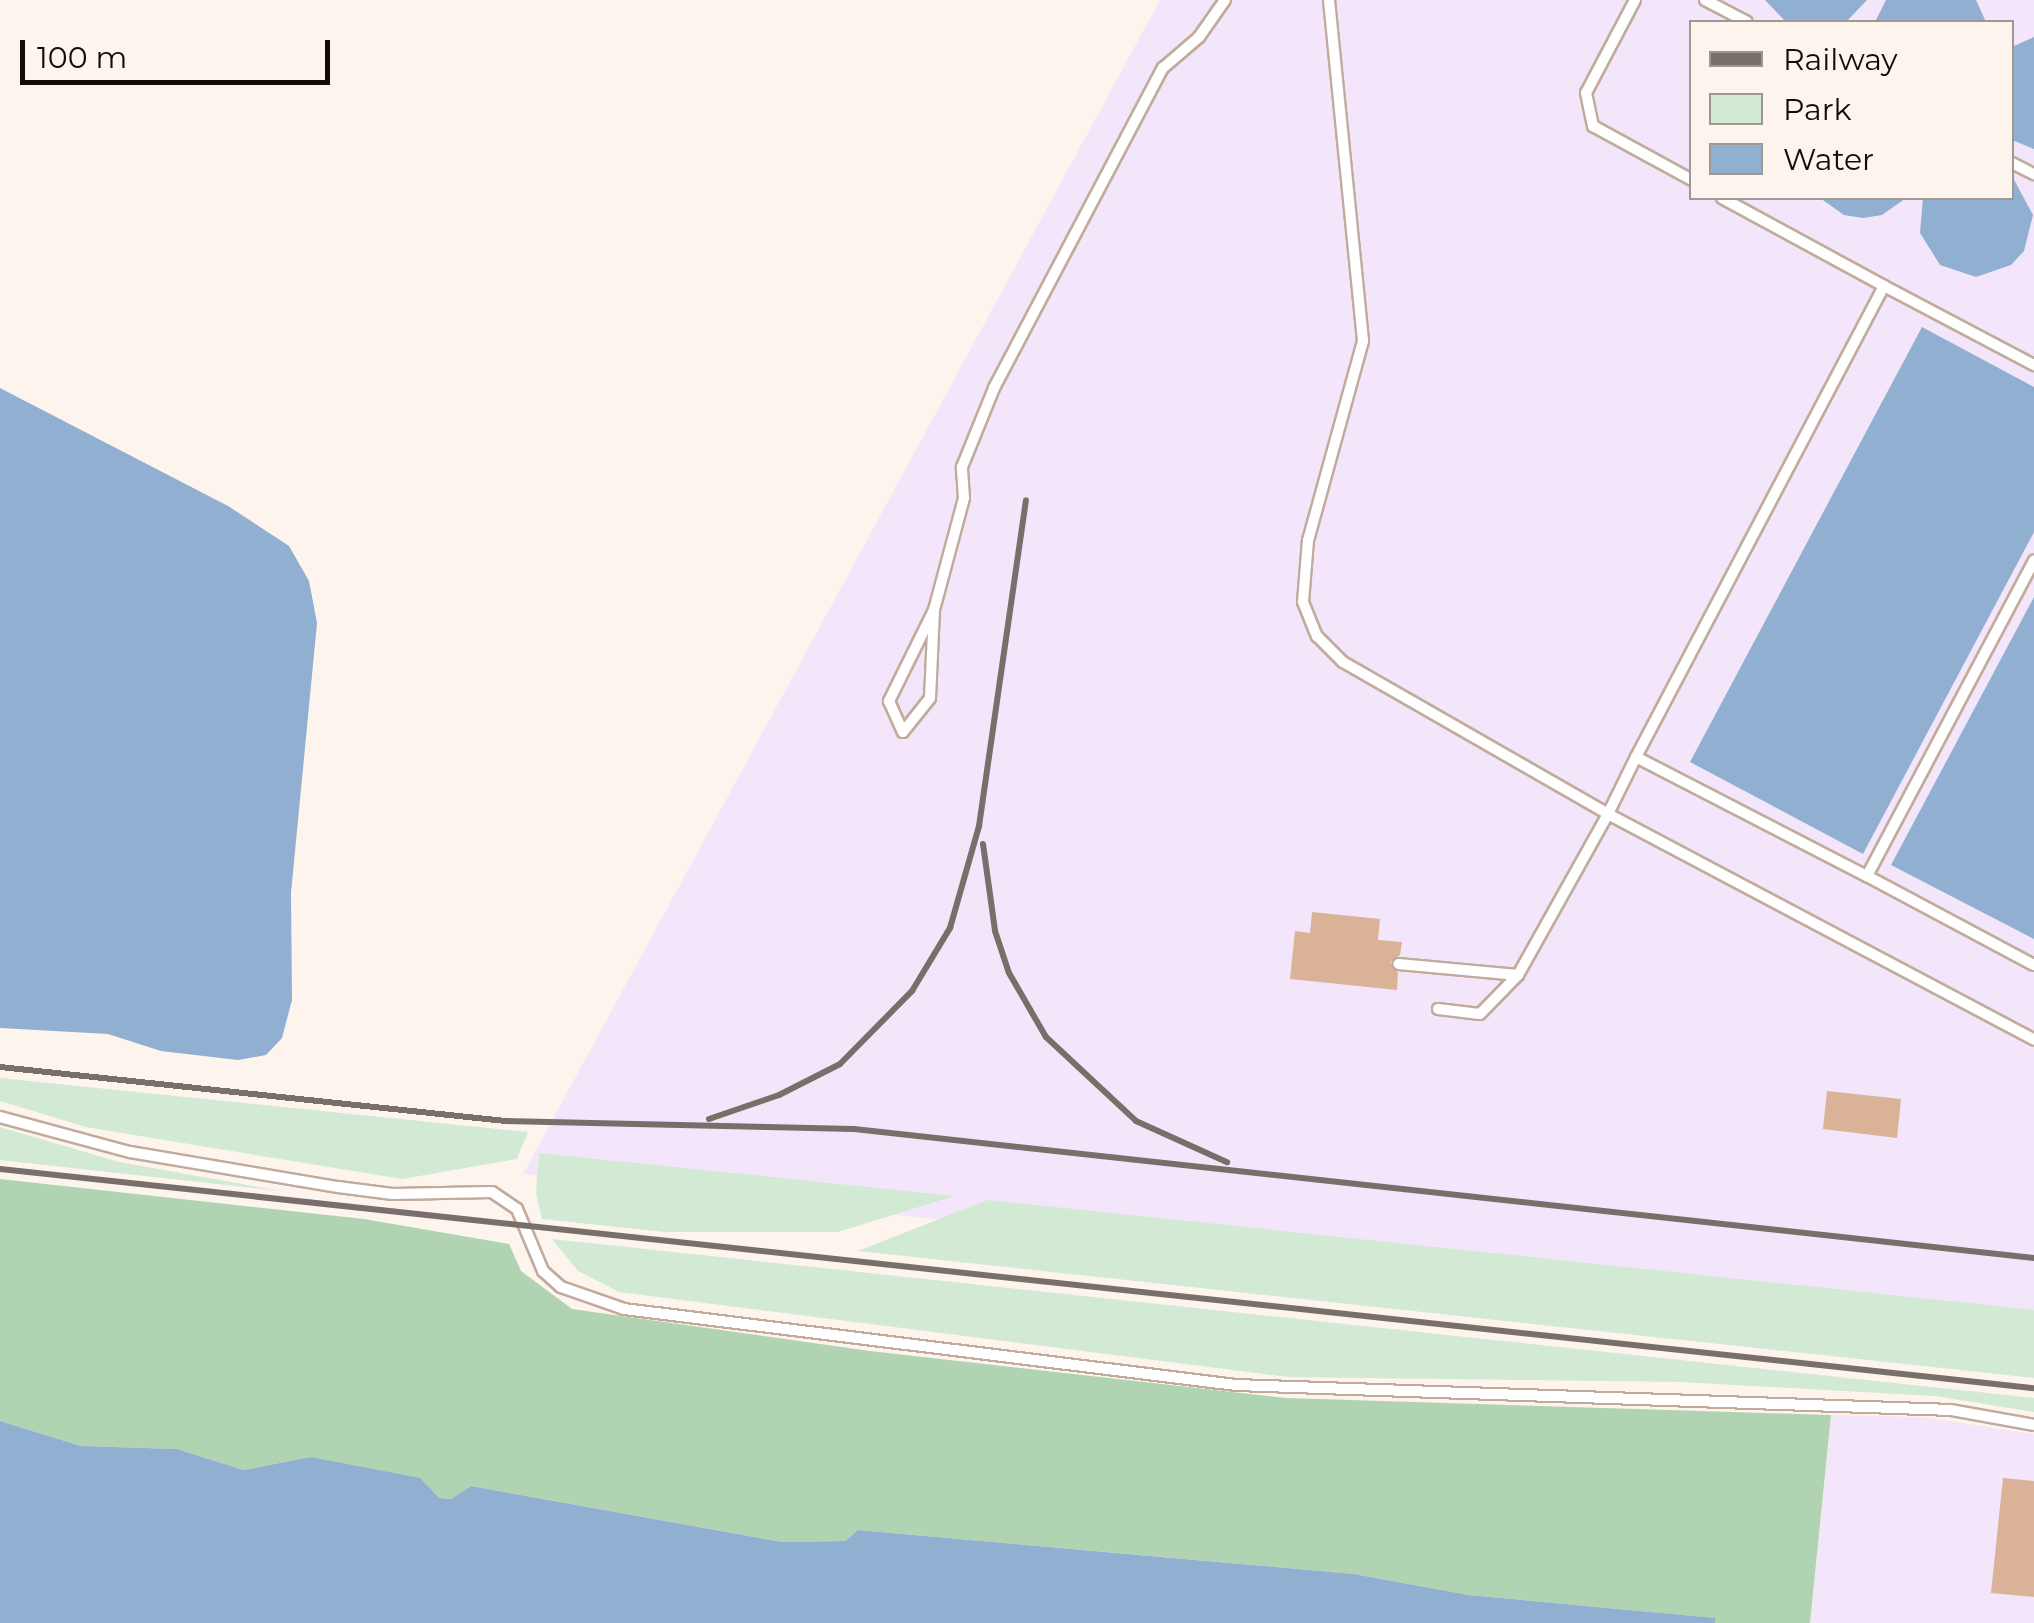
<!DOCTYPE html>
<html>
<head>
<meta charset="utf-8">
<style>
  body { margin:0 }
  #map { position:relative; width:2034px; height:1623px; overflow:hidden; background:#fdf4ed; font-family:Montserrat,sans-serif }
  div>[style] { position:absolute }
  .industrial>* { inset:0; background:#f3e6fa }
  .green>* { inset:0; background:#d2e9d3 }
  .forest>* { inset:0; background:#b0d3b2 }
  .water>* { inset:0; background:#91afd0 }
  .building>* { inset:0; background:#d9b297 }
  .roads { filter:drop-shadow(2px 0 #c1ab9c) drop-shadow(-2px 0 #c1ab9c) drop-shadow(0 2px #c1ab9c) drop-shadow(0 -2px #c1ab9c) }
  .lane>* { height:10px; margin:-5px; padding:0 5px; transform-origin:5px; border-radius:5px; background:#fff }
  .rail>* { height:6px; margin:-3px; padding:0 3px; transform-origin:3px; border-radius:3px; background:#786f6a }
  span { translate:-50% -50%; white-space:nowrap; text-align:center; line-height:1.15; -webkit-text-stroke:9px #fdf4ed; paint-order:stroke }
  .legend { position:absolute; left:1689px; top:20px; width:325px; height:180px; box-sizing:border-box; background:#fdf4ed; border:2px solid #9f9791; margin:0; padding:12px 18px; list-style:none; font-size:30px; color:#130b06 }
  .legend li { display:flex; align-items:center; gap:20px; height:50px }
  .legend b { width:50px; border:2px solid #9f9791 }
  .scale { position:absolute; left:20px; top:40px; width:310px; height:45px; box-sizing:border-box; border:5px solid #130b06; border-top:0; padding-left:12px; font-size:30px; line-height:35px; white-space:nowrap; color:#130b06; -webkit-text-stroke:8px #fdf4ed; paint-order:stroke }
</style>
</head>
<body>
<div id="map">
  <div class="industrial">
    <div style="clip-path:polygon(evenodd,1160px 0,2034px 0,2034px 1339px,523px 1174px,1160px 0,1692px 22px,2012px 22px,2012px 198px,1692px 198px,1692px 22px)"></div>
    <div style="clip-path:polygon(1831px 1415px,1923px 1417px,2034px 1434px,2034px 1623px,1810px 1623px)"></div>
  </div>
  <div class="green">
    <div style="clip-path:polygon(0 1078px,528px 1132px,517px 1159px,402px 1179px,86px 1127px,0 1101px)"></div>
    <div style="clip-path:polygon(0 1127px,119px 1162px,281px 1191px,0 1160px)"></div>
    <div style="clip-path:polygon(539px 1153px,954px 1196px,838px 1232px,665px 1232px,542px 1219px,536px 1193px)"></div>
    <div style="clip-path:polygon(988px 1200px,2034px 1310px,2034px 1378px,858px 1251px)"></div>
    <div style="clip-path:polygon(552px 1239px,2034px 1398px,2034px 1412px,1935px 1396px,1681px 1382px,1288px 1377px,619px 1292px,578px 1271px)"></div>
  </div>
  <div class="forest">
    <div style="clip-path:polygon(0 1179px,364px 1219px,509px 1244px,521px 1271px,572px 1309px,870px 1351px,1286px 1398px,1831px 1415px,1810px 1623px,1715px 1623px,1714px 1618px,1469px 1595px,1354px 1574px,858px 1530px,845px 1541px,782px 1542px,471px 1486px,451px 1499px,438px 1498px,310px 1457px,244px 1470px,177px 1449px,81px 1446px,0 1421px)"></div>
  </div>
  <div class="water">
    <div style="clip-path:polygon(1765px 0,1867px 0,1846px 22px,1786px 22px)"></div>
    <div style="clip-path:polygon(1886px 0,1976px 0,1986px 22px,1875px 22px)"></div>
    <div style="clip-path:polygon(2034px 37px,2034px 149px,2012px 140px,2012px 47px)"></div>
    <div style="clip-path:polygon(2012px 176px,2033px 215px,2024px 251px,2011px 265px,1976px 277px,1940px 265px,1920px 233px,1923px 198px,2012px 198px)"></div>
    <div style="clip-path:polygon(1820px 198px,1906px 198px,1882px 215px,1863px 218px,1844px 215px)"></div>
    <div style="clip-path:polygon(1922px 327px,2034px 387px,2034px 532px,1863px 854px,1690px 762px)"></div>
    <div style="clip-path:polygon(0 388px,228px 506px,289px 546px,309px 581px,317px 623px,291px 893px,292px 1000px,282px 1038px,266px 1055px,238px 1060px,161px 1051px,108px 1034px,0 1028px)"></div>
    <div style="clip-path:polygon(2034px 597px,2034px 939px,1891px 865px)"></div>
    <div style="clip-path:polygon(0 1421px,81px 1446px,177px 1449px,244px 1470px,310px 1457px,420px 1478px,439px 1498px,451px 1499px,471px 1486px,782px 1542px,845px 1541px,858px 1530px,1116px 1553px,1354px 1574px,1469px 1595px,1715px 1618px,1715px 1623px,0 1623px)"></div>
  </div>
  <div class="building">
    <div style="clip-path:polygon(1312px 912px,1380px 919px,1378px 940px,1402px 942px,1400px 955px,1390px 962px,1398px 973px,1397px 990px,1290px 979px,1295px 931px,1310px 933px)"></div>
    <div style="clip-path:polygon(1827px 1091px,1901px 1099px,1897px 1138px,1823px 1129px)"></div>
    <div style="clip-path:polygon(2003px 1478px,2034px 1481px,2034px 1597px,1991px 1593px)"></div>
  </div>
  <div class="roads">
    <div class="lane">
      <div style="left:1329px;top:0;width:343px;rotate:84.3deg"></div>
      <div style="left:1363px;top:341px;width:206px;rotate:105.4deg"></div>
      <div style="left:1308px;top:540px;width:62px;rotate:94.6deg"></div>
      <div style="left:1303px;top:602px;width:37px;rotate:68deg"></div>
      <div style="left:1317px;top:636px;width:37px;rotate:45deg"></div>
      <div style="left:1343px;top:662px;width:305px;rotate:29.8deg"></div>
      <div style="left:1608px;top:814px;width:184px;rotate:119.2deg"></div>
      <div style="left:1518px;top:975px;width:120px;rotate:-174.7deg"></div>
      <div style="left:1635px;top:0;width:105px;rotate:117.8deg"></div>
      <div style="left:1586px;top:93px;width:34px;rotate:78deg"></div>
      <div style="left:1593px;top:126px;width:113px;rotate:28.6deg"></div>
      <div style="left:1705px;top:0;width:47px;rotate:27.6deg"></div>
      <div style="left:2012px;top:163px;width:25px;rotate:27deg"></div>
      <div style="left:1722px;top:198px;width:184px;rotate:28.5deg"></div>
      <div style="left:1884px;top:286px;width:532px;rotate:117.77deg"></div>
      <div style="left:1636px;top:757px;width:260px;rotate:27.3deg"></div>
      <div style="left:1867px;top:876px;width:357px;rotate:-62.1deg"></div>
      <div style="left:1884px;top:286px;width:170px;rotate:27.8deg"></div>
      <div style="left:934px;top:610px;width:102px;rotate:116.3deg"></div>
      <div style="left:889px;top:701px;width:34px;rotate:66deg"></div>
      <div style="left:903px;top:732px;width:43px;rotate:-51.5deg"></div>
      <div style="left:930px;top:698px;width:88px;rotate:-87.4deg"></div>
      <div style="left:934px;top:610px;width:116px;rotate:-75deg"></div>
      <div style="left:964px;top:498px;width:31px;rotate:-94deg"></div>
      <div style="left:962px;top:467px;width:85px;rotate:-67.9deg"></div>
      <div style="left:994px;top:388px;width:362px;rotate:-62.2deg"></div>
      <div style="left:1163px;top:68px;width:48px;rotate:-40.7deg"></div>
      <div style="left:1199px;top:37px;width:45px;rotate:-54.9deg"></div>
      <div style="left:1636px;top:757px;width:64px;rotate:116.2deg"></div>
      <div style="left:1608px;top:814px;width:482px;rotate:27.9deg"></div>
      <div style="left:1867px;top:876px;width:189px;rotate:28.1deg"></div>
      <div style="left:1438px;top:1009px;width:42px;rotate:6.8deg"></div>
      <div style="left:1480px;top:1014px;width:54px;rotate:-45.7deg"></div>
      <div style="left:0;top:1117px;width:135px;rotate:15.1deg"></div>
      <div style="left:130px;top:1152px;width:211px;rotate:9.6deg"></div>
      <div style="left:338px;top:1187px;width:55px;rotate:7.3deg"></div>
      <div style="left:393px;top:1194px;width:99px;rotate:-1.2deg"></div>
      <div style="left:492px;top:1192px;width:30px;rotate:34deg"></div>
      <div style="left:517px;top:1209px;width:67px;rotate:67.2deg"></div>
      <div style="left:543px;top:1271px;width:24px;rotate:42deg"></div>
      <div style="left:561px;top:1287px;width:67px;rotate:19.2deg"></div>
      <div style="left:624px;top:1309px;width:617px;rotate:7.08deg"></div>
      <div style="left:1236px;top:1385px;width:715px;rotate:2deg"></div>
      <div style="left:1951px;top:1410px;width:84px;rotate:10.2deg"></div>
    </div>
  </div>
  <div class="rail">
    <div style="left:983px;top:844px;width:88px;rotate:82.1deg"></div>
    <div style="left:995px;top:931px;width:44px;rotate:71.6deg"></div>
    <div style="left:1009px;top:973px;width:74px;rotate:60deg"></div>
    <div style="left:1046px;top:1037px;width:123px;rotate:43deg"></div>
    <div style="left:1136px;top:1121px;width:100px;rotate:24.3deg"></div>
    <div style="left:0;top:1067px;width:508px;rotate:6.1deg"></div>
    <div style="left:505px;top:1121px;width:349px;rotate:1.3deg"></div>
    <div style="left:854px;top:1129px;width:1187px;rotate:6.24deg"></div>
    <div style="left:709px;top:1119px;width:74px;rotate:-18.9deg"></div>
    <div style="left:779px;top:1095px;width:68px;rotate:-26.9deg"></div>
    <div style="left:840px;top:1064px;width:103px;rotate:-45.4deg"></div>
    <div style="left:912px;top:991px;width:74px;rotate:-58.9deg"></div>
    <div style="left:950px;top:928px;width:106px;rotate:-74.1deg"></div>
    <div style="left:979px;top:826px;width:329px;rotate:-81.8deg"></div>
    <div style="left:0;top:1169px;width:2046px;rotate:6.15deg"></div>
  </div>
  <ul class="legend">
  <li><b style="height:12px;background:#786f6a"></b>Railway</li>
  <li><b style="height:28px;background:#d2e9d3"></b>Park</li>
  <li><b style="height:28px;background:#91afd0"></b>Water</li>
  </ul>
  <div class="scale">100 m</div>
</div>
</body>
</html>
